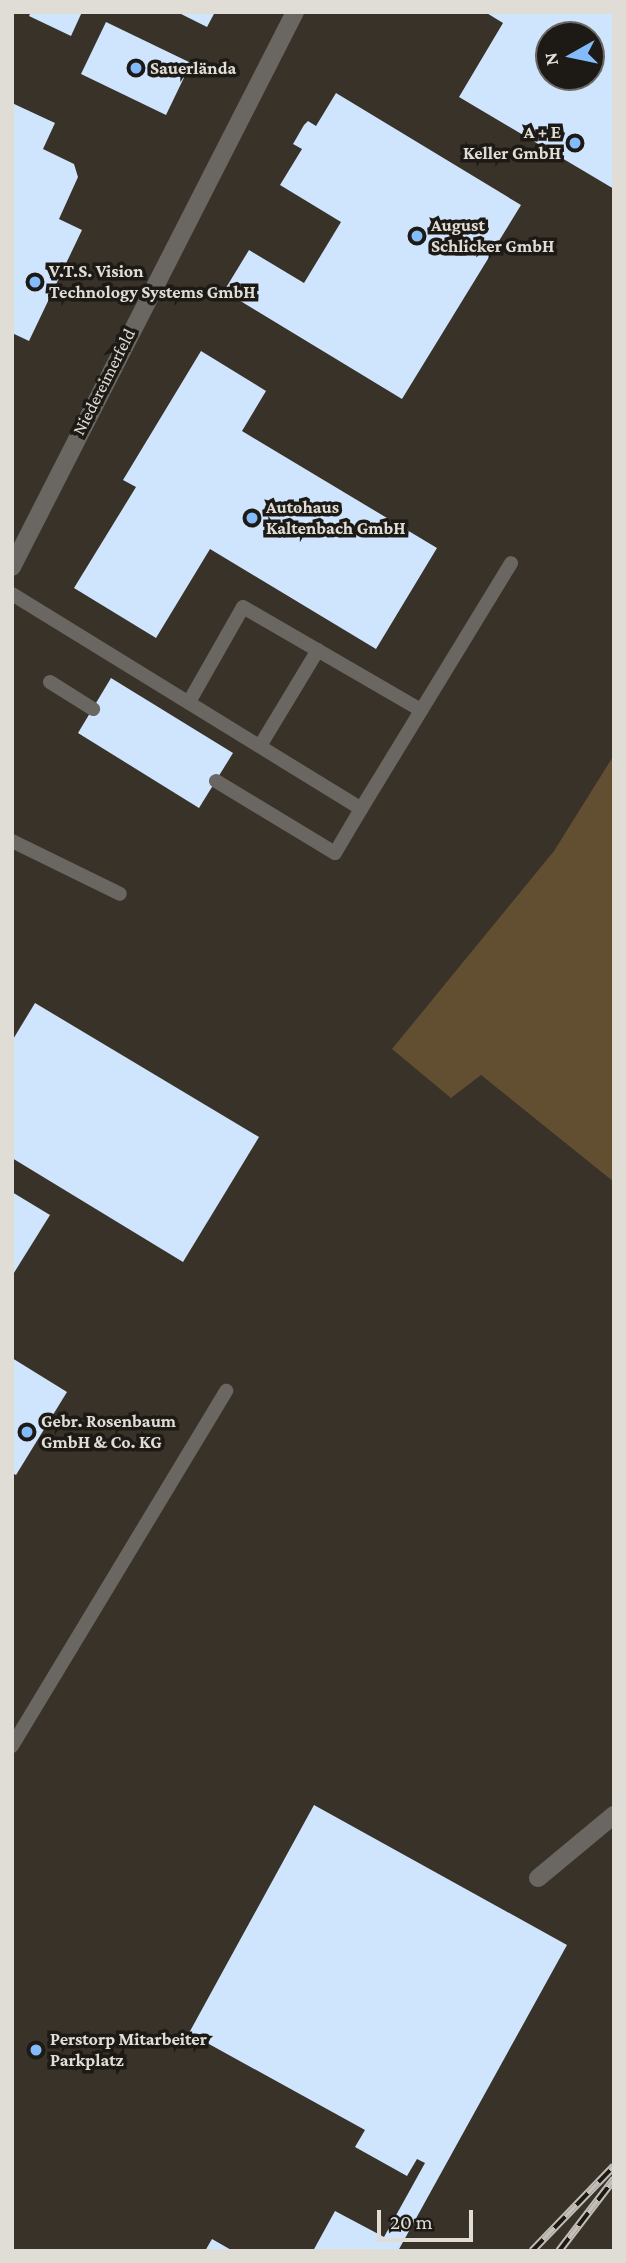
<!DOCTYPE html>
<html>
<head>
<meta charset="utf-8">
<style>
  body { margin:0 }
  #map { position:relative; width:626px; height:2263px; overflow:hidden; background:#393228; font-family:"Crimson Pro",serif }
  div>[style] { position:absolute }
  .green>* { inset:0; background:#624e31 }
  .building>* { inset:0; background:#cfe4fd }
  .service>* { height:14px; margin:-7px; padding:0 7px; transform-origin:7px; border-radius:7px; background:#6a6662 }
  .minor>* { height:18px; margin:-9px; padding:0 9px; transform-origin:9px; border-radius:9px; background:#6a6662 }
  .tertiary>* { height:18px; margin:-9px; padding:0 9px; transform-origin:9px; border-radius:9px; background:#6a6662 }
  .rail>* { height:8px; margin-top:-4px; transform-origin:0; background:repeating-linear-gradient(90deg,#1d1a16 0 16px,#c3beb8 0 32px); box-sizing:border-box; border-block:2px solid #c3beb8 }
  .dots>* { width:19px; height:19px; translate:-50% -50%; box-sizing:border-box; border:4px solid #1d1a16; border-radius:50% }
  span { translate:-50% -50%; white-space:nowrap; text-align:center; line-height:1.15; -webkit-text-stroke:7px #1d1a16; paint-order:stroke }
  .poi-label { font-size:18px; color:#e0dcd6; font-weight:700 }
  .left { translate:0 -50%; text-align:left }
  .right { translate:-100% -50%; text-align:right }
  .street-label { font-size:18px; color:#e0dcd6 }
  .frame { position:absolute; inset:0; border:14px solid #e0dcd6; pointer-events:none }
  .north { position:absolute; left:535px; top:21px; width:70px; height:70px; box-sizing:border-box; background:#1d1a16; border:2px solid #6b6863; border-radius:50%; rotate:261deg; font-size:19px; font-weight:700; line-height:28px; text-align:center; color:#e0dcd6 }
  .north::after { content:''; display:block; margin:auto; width:24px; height:32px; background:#84bcfb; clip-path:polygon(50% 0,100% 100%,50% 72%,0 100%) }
  .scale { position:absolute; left:377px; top:2210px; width:96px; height:32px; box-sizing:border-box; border:4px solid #e0dcd6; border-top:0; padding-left:9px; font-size:21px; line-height:24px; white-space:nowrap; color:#e0dcd6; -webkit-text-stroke:5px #1d1a16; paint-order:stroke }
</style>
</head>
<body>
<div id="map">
  <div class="green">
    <div style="clip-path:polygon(614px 755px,614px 1182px,481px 1075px,451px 1098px,392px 1049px,554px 851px)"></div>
  </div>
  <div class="building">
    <div style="clip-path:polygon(31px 12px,82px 12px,71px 36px,29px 16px)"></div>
    <div style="clip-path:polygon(177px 12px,215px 12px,207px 27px)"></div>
    <div style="clip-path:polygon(evenodd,485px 12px,614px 12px,614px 189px,459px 97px,503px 23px,485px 12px,549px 35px,591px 35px,591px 77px,549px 77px,549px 35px)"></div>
    <div style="clip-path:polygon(106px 22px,191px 63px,166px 115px,81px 74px)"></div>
    <div style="clip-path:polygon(336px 93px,521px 205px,402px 399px,224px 291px,249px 250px,304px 283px,341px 222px,280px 185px,302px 149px,293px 144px,304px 125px,308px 121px,316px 126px)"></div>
    <div style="clip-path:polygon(12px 103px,55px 123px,43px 149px,74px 164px,78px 177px,59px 219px,82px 230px,29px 341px,12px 333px)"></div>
    <div style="clip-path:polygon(201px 351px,266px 391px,242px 431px,437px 548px,376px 649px,210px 549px,156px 638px,74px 588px,136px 487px,123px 480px)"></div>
    <div style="clip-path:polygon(111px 678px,233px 753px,199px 808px,78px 733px)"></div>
    <div style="clip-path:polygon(35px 1003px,259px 1137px,183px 1262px,12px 1158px,12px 1041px)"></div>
    <div style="clip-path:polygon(12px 1192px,50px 1215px,12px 1276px)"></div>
    <div style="clip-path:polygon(12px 1358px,67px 1392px,16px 1475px,12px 1473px)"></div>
    <div style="clip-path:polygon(314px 1805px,567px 1945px,398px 2251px,313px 2251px,335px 2211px,384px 2237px,425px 2163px,417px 2159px,407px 2176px,355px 2147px,365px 2130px,189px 2033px)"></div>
    <div style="clip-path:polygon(212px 2239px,233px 2251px,205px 2251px)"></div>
  </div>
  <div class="service">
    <div style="left:12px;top:594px;width:410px;rotate:31.6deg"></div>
    <div style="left:361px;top:809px;width:288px;rotate:-58.6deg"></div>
    <div style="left:50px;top:682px;width:51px;rotate:32.1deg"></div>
    <div style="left:189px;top:702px;width:109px;rotate:-60.4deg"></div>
    <div style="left:243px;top:607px;width:206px;rotate:30.1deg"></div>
    <div style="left:260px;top:746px;width:112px;rotate:-58.9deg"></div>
    <div style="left:216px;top:781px;width:139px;rotate:31.2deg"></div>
    <div style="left:335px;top:853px;width:51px;rotate:-59.4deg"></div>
    <div style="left:12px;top:841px;width:120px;rotate:26.1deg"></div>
    <div style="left:12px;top:1746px;width:415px;rotate:-58.9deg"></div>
  </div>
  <div class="minor">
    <div style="left:538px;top:1878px;width:99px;rotate:-39.7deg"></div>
  </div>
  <div class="tertiary">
    <div style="left:12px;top:567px;width:623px;rotate:-62.98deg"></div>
  </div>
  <div class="rail">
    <div style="left:532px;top:2251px;width:118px;rotate:-46deg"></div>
    <div style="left:559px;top:2251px;width:91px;rotate:-52.6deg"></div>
  </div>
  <div class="dots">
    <div style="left:136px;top:68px;background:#84bcfb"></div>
    <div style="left:575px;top:143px;background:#84bcfb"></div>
    <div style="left:417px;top:236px;background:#84bcfb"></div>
    <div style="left:35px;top:282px;background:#84bcfb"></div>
    <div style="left:252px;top:518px;background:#84bcfb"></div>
    <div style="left:27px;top:1432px;background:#84bcfb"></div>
    <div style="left:36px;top:2050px;background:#84bcfb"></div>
  </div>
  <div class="poi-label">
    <span class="left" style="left:150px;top:68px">Sauerlända</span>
    <span class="right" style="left:561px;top:143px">A + E<br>Keller GmbH</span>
    <span class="left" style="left:431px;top:236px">August<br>Schlicker GmbH</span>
    <span class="left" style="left:49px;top:282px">V.T.S. Vision<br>Technology Systems GmbH</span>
    <span class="left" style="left:266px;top:518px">Autohaus<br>Kaltenbach GmbH</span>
    <span class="left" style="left:41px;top:1432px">Gebr. Rosenbaum<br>GmbH &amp; Co. KG</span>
    <span class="left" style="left:50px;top:2050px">Perstorp Mitarbeiter<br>Parkplatz</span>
  </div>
  <div class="street-label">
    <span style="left:104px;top:382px;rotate:-63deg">Niedereimerfeld</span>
  </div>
  <div class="frame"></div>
  <div class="north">N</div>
  <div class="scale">20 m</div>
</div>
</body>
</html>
